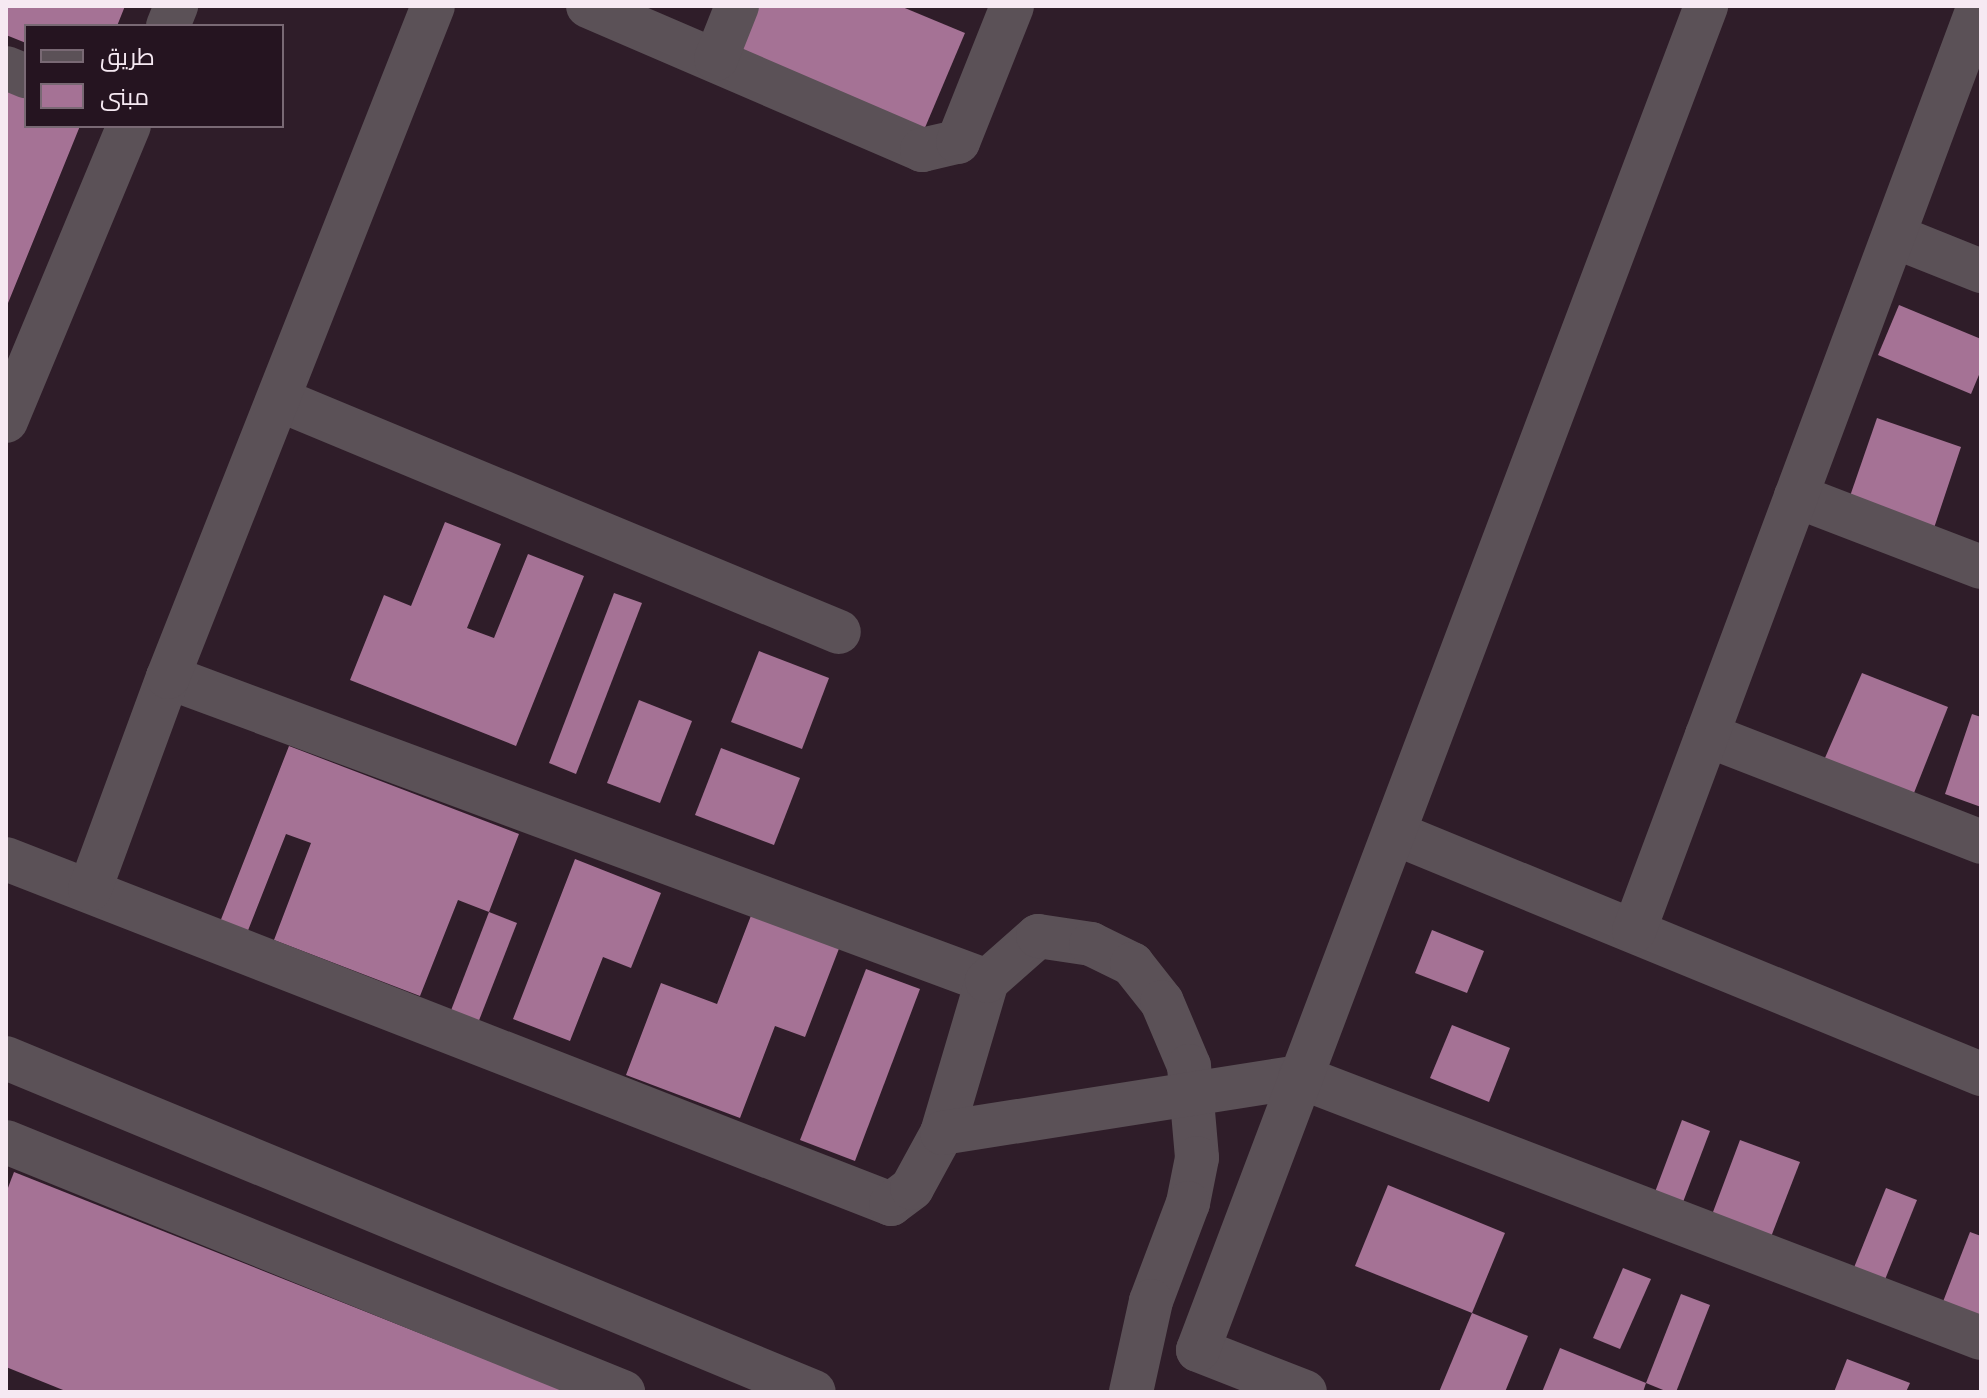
<!DOCTYPE html>
<html>
<head>
<meta charset="utf-8">
<style>
  body { margin:0 }
  #map { position:relative; width:1987px; height:1398px; overflow:hidden; background:#2f1d29; font-family:"Work Sans",Cairo,sans-serif }
  div>[style] { position:absolute }
  .building>* { inset:0; background:#a57295 }
  .minor>* { height:44px; margin:-22px; padding:0 22px; transform-origin:22px; border-radius:22px; background:#5b5157 }
  span { translate:-50% -50%; white-space:nowrap; text-align:center; line-height:1.15; -webkit-text-stroke:6px #251420; paint-order:stroke }
  .frame { position:absolute; inset:0; border:8px solid #f6e9f2; pointer-events:none }
  .legend { position:absolute; left:24px; top:24px; width:260px; height:104px; box-sizing:border-box; background:#251420; border:2px solid #796974; margin:0; padding:10px 14px; list-style:none; font-size:24px; color:#f6e9f2 }
  .legend li { display:flex; align-items:center; gap:16px; height:40px }
  .legend b { width:40px; border:2px solid #796974 }
</style>
</head>
<body>
<div id="map">
  <div class="building">
    <div style="clip-path:polygon(6px 6px,125px 6px,117px 26px,26px 26px,26px 43px,6px 35px)"></div>
    <div style="clip-path:polygon(759px 6px,900px 6px,965px 33px,924px 130px,739px 53px)"></div>
    <div style="clip-path:polygon(6px 89px,26px 97px,26px 126px,80px 126px,6px 308px)"></div>
    <div style="clip-path:polygon(1899px 305px,1981px 339px,1981px 370px,1971px 394px,1878px 355px)"></div>
    <div style="clip-path:polygon(1877px 418px,1961px 447px,1934px 528px,1849px 499px)"></div>
    <div style="clip-path:polygon(445px 522px,501px 544px,467px 628px,494px 638px,528px 554px,584px 576px,516px 746px,350px 680px,384px 595px,411px 606px)"></div>
    <div style="clip-path:polygon(614px 593px,642px 603px,576px 774px,549px 763px)"></div>
    <div style="clip-path:polygon(759px 651px,829px 678px,802px 749px,731px 722px)"></div>
    <div style="clip-path:polygon(1862px 673px,1948px 707px,1910px 803px,1821px 767px)"></div>
    <div style="clip-path:polygon(639px 700px,692px 721px,660px 803px,607px 783px)"></div>
    <div style="clip-path:polygon(1972px 714px,1981px 717px,1981px 807px,1945px 794px)"></div>
    <div style="clip-path:polygon(289px 746px,519px 834px,489px 912px,458px 900px,420px 996px,274px 940px,311px 843px,286px 834px,247px 933px,220px 922px)"></div>
    <div style="clip-path:polygon(721px 748px,800px 778px,774px 845px,695px 815px)"></div>
    <div style="clip-path:polygon(575px 859px,661px 893px,631px 968px,603px 957px,570px 1041px,513px 1019px)"></div>
    <div style="clip-path:polygon(489px 912px,517px 923px,478px 1023px,450px 1013px)"></div>
    <div style="clip-path:polygon(752px 913px,840px 946px,805px 1037px,775px 1026px,740px 1118px,626px 1075px,661px 983px,717px 1004px)"></div>
    <div style="clip-path:polygon(1432px 930px,1484px 951px,1467px 993px,1415px 973px)"></div>
    <div style="clip-path:polygon(866px 969px,920px 989px,855px 1161px,800px 1140px)"></div>
    <div style="clip-path:polygon(1452px 1025px,1510px 1048px,1489px 1102px,1430px 1078px)"></div>
    <div style="clip-path:polygon(1682px 1120px,1710px 1131px,1680px 1210px,1652px 1200px)"></div>
    <div style="clip-path:polygon(1740px 1140px,1800px 1162px,1769px 1242px,1710px 1220px)"></div>
    <div style="clip-path:polygon(14px 1172px,568px 1392px,68px 1392px,6px 1367px,6px 1193px)"></div>
    <div style="clip-path:polygon(1388px 1185px,1505px 1233px,1472px 1313px,1355px 1266px)"></div>
    <div style="clip-path:polygon(1886px 1188px,1917px 1200px,1884px 1282px,1853px 1270px)"></div>
    <div style="clip-path:polygon(1970px 1232px,1981px 1236px,1981px 1328px,1939px 1312px)"></div>
    <div style="clip-path:polygon(1623px 1268px,1651px 1279px,1620px 1349px,1593px 1338px)"></div>
    <div style="clip-path:polygon(1681px 1294px,1710px 1305px,1676px 1392px,1668px 1392px,1646px 1383px)"></div>
    <div style="clip-path:polygon(1472px 1313px,1528px 1336px,1505px 1392px,1439px 1392px)"></div>
    <div style="clip-path:polygon(1560px 1348px,1646px 1383px,1643px 1392px,1542px 1392px)"></div>
    <div style="clip-path:polygon(1847px 1359px,1910px 1383px,1906px 1392px,1834px 1392px)"></div>
  </div>
  <div class="minor">
    <div style="left:588px;top:6px;width:364px;rotate:23.3deg"></div>
    <div style="left:922px;top:150px;width:37px;rotate:-13deg"></div>
    <div style="left:958px;top:142px;width:146px;rotate:-68.3deg"></div>
    <div style="left:168px;top:26px;width:22px;rotate:-68deg"></div>
    <div style="left:716px;top:59px;width:57px;rotate:-68.4deg"></div>
    <div style="left:6px;top:68px;width:22px;rotate:22deg"></div>
    <div style="left:1896px;top:237px;width:92px;rotate:21.8deg"></div>
    <div style="left:280px;top:400px;width:605px;rotate:22.54deg"></div>
    <div style="left:6px;top:421px;width:320px;rotate:-67.4deg"></div>
    <div style="left:1796px;top:496px;width:198px;rotate:21deg"></div>
    <div style="left:168px;top:677px;width:874px;rotate:20.36deg"></div>
    <div style="left:1707px;top:735px;width:294px;rotate:21.3deg"></div>
    <div style="left:1394px;top:833px;width:635px;rotate:22.32deg"></div>
    <div style="left:6px;top:859px;width:950px;rotate:21.3deg"></div>
    <div style="left:891px;top:1204px;width:26px;rotate:-37deg"></div>
    <div style="left:912px;top:1188px;width:63px;rotate:-61.4deg"></div>
    <div style="left:942px;top:1133px;width:159px;rotate:-73.5deg"></div>
    <div style="left:987px;top:981px;width:68px;rotate:-41.4deg"></div>
    <div style="left:1038px;top:936px;width:54px;rotate:8.6deg"></div>
    <div style="left:1091px;top:944px;width:46px;rotate:26deg"></div>
    <div style="left:1132px;top:964px;width:48px;rotate:51.7deg"></div>
    <div style="left:1162px;top:1002px;width:69px;rotate:67.1deg"></div>
    <div style="left:1189px;top:1066px;width:92px;rotate:85deg"></div>
    <div style="left:1197px;top:1158px;width:46px;rotate:101.3deg"></div>
    <div style="left:1188px;top:1203px;width:105px;rotate:110.7deg"></div>
    <div style="left:1151px;top:1301px;width:93px;rotate:102.4deg"></div>
    <div style="left:90px;top:889px;width:226px;rotate:-69.8deg"></div>
    <div style="left:168px;top:677px;width:721px;rotate:-68.45deg"></div>
    <div style="left:1634px;top:931px;width:987px;rotate:-69.55deg"></div>
    <div style="left:6px;top:1058px;width:874px;rotate:22.46deg"></div>
    <div style="left:942px;top:1133px;width:362px;rotate:-8.9deg"></div>
    <div style="left:1300px;top:1077px;width:729px;rotate:20.97deg"></div>
    <div style="left:6px;top:1142px;width:666px;rotate:22.06deg"></div>
    <div style="left:1305px;top:1392px;width:115px;rotate:-158.6deg"></div>
    <div style="left:1198px;top:1350px;width:1437px;rotate:-69.29deg"></div>
  </div>
  <div class="frame"></div>
  <ul class="legend">
  <li><b style="height:10px;background:#5b5157"></b>طريق</li>
  <li><b style="height:22px;background:#a57295"></b>مبنى</li>
  </ul>
</div>
</body>
</html>
